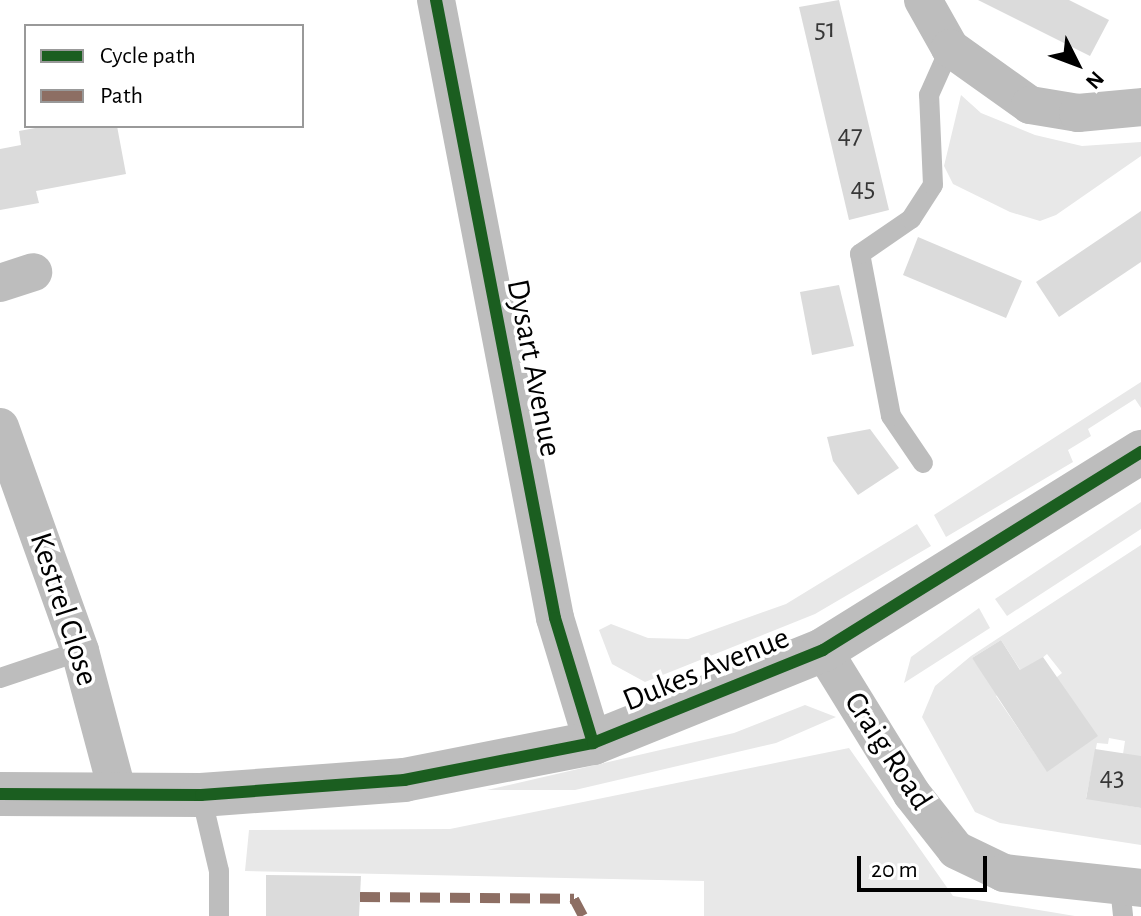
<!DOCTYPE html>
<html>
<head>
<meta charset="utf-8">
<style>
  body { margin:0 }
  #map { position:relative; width:1141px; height:916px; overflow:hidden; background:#fff; font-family:"Alegreya Sans",sans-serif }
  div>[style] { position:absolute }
  .green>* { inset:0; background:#e8e8e8 }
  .building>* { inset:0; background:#dbdbdb }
  .service>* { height:20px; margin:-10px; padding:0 10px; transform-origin:10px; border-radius:10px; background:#bdbdbd }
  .minor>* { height:38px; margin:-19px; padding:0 19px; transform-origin:19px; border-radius:19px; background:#bdbdbd }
  .tertiary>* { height:44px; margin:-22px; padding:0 22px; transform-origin:22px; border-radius:22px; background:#bdbdbd }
  .quiet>* { height:10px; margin-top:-5px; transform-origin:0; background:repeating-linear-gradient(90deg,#8d6e63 0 20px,transparent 0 30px) }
  .cycleway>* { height:12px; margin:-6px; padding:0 6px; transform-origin:6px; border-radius:6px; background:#1b5e20 }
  span { translate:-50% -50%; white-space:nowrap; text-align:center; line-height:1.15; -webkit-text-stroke:7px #fff; paint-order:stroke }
  .number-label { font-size:28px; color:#373737 }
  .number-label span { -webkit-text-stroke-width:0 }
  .street-label { font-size:32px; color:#000 }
  .legend { position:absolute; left:24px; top:24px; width:280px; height:104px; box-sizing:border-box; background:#fff; border:2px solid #999; margin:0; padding:10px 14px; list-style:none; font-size:24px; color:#000 }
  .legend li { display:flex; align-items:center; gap:16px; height:40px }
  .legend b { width:40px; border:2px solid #999 }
  .north { position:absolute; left:1037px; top:24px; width:80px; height:80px; -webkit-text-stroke:6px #fff; paint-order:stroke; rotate:132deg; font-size:22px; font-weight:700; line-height:32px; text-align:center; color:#000 }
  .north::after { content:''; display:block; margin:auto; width:28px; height:36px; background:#000; clip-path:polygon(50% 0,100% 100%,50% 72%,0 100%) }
  .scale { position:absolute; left:857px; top:856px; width:130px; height:36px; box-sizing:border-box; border:4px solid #000; border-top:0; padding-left:10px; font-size:24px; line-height:28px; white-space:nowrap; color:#000; -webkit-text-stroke:6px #fff; paint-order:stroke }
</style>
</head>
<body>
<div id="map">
  <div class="green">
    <div style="clip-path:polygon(961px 95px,981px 113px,1035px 135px,1082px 146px,1141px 142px,1141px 156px,1056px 215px,1040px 221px,1010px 212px,953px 184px,944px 166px)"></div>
    <div style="clip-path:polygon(1141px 382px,1141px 408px,1135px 399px,1088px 429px,1091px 436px,1068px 450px,1073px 462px,946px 537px,934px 515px)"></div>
    <div style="clip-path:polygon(1141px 502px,1141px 529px,1007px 616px,995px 599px)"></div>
    <div style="clip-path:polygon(917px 524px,931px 546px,815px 614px,645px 682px,612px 664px,599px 630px,611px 624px,648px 638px,688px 639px,786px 604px)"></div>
    <div style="clip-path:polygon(evenodd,1141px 545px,1141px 757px,1123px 754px,1125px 741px,1109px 738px,1108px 744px,1097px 743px,1086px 798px,1141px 808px,1141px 845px,1000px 823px,975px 812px,922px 717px,935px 686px,971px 656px,1141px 545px,1001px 640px,1021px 671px,994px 687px,972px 658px,1001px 640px,1141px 545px,1047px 654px,1062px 673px,1057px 677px,1047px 771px,996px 696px,1047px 654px)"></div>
    <div style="clip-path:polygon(979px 608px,990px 628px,904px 683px,911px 657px)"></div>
    <div style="clip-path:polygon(805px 705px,836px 717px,776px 743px,575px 790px,487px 790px,734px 733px)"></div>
    <div style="clip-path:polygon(849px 748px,953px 896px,1075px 916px,704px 916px,704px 881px,245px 871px,249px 830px,450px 829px)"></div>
  </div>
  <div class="building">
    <div style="clip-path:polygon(839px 0,889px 210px,849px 220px,799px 7px)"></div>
    <div style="clip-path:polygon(978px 0,1069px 0,1109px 20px,1090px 56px)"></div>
    <div style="clip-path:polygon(46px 126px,117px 126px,126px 174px,36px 191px,39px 203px,0 210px,0 149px,21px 145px,19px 131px)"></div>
    <div style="clip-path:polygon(1141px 211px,1141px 262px,1059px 317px,1036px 282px)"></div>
    <div style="clip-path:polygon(918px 237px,1022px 281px,1006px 318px,903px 275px)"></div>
    <div style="clip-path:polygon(839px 285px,854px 346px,812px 355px,800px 292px)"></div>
    <div style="clip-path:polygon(870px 429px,899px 468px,858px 495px,833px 461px,827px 437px)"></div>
    <div style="clip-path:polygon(1001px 640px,1020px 670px,1043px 657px,1098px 736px,1047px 772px,972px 658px)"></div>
    <div style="clip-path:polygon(1095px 749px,1141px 756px,1141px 808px,1086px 799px)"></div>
    <div style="clip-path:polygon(266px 875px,361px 876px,359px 916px,266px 916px)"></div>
  </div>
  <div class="service">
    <div style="left:923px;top:463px;width:57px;rotate:-124.2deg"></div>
    <div style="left:891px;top:416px;width:165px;rotate:-100.8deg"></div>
    <div style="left:860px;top:254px;width:62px;rotate:-34.5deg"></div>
    <div style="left:911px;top:219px;width:40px;rotate:-57.1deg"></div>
    <div style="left:933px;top:185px;width:90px;rotate:-92.5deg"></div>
    <div style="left:929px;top:95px;width:51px;rotate:-65.9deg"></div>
    <div style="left:0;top:678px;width:84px;rotate:-18.6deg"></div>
    <div style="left:201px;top:795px;width:78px;rotate:76.7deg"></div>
    <div style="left:219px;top:871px;width:45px;rotate:90deg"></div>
    <div style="left:1120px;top:887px;width:29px;rotate:84deg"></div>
  </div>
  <div class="minor">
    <div style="left:436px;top:0;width:629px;rotate:79.1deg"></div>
    <div style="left:555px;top:618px;width:131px;rotate:73.1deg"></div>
    <div style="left:923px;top:0;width:55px;rotate:60.6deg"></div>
    <div style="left:950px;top:48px;width:98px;rotate:35.5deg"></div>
    <div style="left:1030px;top:105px;width:49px;rotate:9.5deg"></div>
    <div style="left:1078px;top:113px;width:63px;rotate:-5.4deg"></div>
    <div style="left:0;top:283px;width:35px;rotate:-18deg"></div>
    <div style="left:0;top:427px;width:238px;rotate:70.3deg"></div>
    <div style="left:80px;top:651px;width:148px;rotate:75.1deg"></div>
    <div style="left:823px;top:650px;width:169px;rotate:58.3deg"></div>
    <div style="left:912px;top:794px;width:71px;rotate:51.8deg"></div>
    <div style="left:956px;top:850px;width:53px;rotate:25.6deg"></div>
    <div style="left:1004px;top:873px;width:138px;rotate:6.2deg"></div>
  </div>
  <div class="tertiary">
    <div style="left:0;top:794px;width:201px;rotate:0.3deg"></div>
    <div style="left:201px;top:795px;width:204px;rotate:-4.2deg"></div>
    <div style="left:404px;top:780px;width:193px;rotate:-11.1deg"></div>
    <div style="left:593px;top:743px;width:248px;rotate:-22deg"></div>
    <div style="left:823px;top:650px;width:375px;rotate:-31.9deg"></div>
  </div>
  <div class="quiet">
    <div style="left:360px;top:897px;width:214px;rotate:0.5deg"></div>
    <div style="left:574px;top:899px;width:19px;rotate:62deg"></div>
  </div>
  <div class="cycleway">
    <div style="left:436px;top:0;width:629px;rotate:79.1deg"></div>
    <div style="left:555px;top:618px;width:131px;rotate:73.1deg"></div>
    <div style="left:0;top:794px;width:201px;rotate:0.3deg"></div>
    <div style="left:201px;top:795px;width:204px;rotate:-4.2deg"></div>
    <div style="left:404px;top:780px;width:193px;rotate:-11.1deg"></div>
    <div style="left:593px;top:743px;width:248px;rotate:-22deg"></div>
    <div style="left:823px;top:650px;width:375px;rotate:-31.9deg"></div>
  </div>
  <div class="number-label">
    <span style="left:825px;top:29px">51</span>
    <span style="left:850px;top:135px">47</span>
    <span style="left:863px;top:188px">45</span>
    <span style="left:1112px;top:777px">43</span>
  </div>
  <div class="street-label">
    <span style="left:534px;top:368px;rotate:79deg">Dysart Avenue</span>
    <span style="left:64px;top:609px;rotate:72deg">Kestrel Close</span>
    <span style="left:706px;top:669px;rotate:-22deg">Dukes Avenue</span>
    <span style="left:888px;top:751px;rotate:57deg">Craig Road</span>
  </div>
  <ul class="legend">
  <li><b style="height:10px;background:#1b5e20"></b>Cycle path</li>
  <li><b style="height:10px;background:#8d6e63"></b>Path</li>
  </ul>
  <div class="north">N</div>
  <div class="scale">20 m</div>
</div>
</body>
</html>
